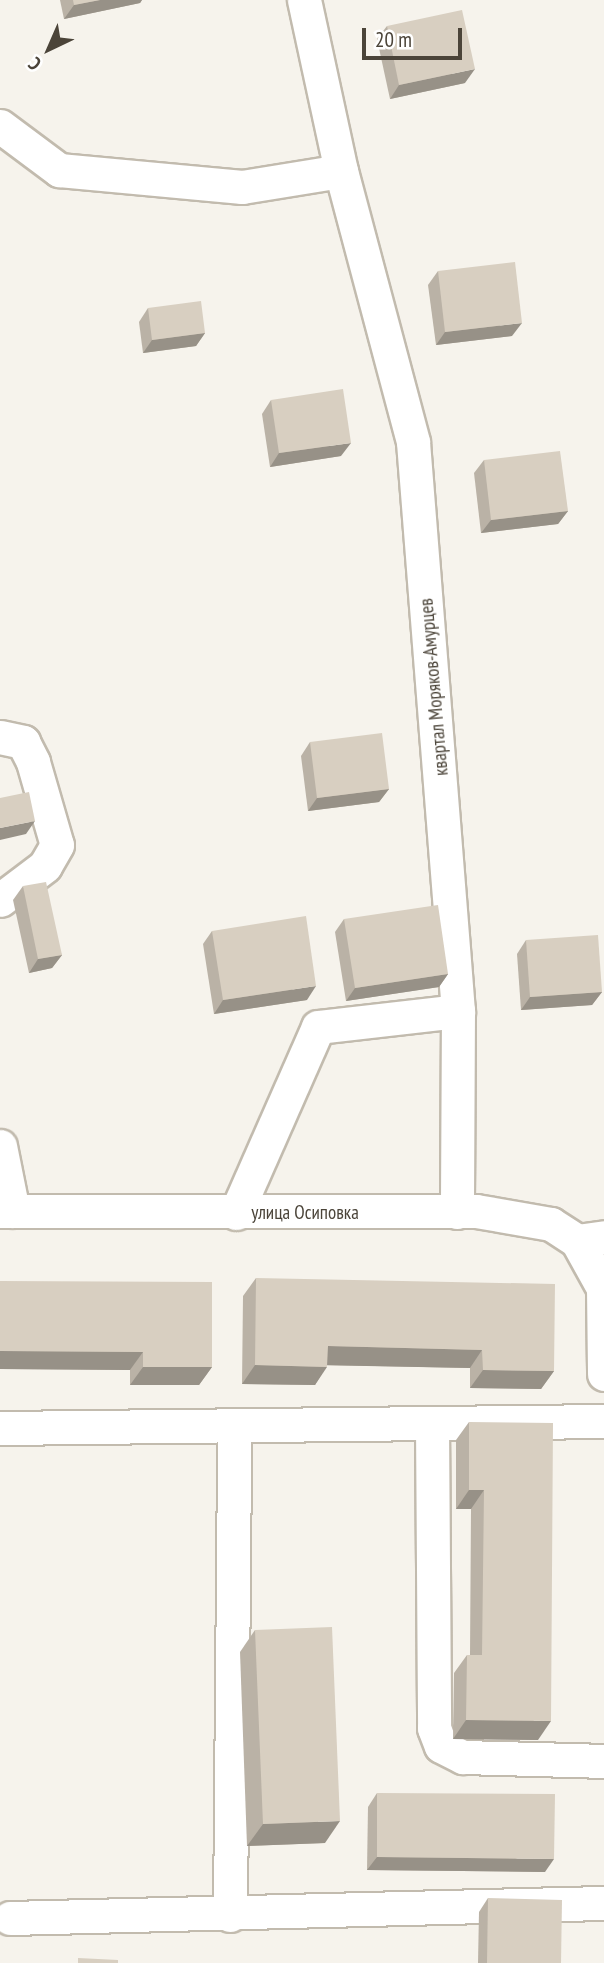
<!DOCTYPE html>
<html>
<head>
<meta charset="utf-8">
<style>
  body { margin:0 }
  #map { position:relative; width:604px; height:1963px; overflow:hidden; background:#f6f3ec; font-family:"PT Sans Narrow",sans-serif }
  div>[style] { position:absolute }
  .roads { filter:drop-shadow(2px 0 #c2bbae) drop-shadow(-2px 0 #c2bbae) drop-shadow(0 2px #c2bbae) drop-shadow(0 -2px #c2bbae) }
  .minor>* { height:33px; margin:-16.5px; padding:0 16.5px; transform-origin:16.5px; border-radius:16.5px; background:#fff }
  .wall>* { inset:0; background:#bab2a6 }
  .shaded-wall>* { inset:0; background:#979187 }
  .building>* { inset:0; background:#d8cfc1 }
  span { translate:-50% -50%; white-space:nowrap; text-align:center; line-height:1.15; -webkit-text-stroke:7px #fff; paint-order:stroke }
  .street-label { font-size:19px; color:#4b4439 }
  .north { position:absolute; left:14px; top:14px; width:70px; height:70px; -webkit-text-stroke:5px #fff; paint-order:stroke; rotate:224deg; font-size:19px; font-weight:700; line-height:28px; text-align:center; color:#4b4439 }
  .north::after { content:''; display:block; margin:auto; width:24px; height:32px; background:#4b4439; clip-path:polygon(50% 0,100% 100%,50% 72%,0 100%) }
  .scale { position:absolute; left:362px; top:28px; width:100px; height:32px; box-sizing:border-box; border:4px solid #4b4439; border-top:0; padding-left:9px; font-size:21px; line-height:24px; white-space:nowrap; color:#4b4439; -webkit-text-stroke:5px #fff; paint-order:stroke }
</style>
</head>
<body>
<div id="map">
  <div class="roads">
    <div class="minor">
      <div style="left:0;top:126px;width:74px;rotate:36.7deg"></div>
      <div style="left:59px;top:170px;width:184px;rotate:5.3deg"></div>
      <div style="left:242px;top:187px;width:100px;rotate:-9.2deg"></div>
      <div style="left:341px;top:171px;width:175px;rotate:-102.2deg"></div>
      <div style="left:341px;top:171px;width:280px;rotate:75.1deg"></div>
      <div style="left:413px;top:442px;width:571px;rotate:85.48deg"></div>
      <div style="left:458px;top:1011px;width:201px;rotate:90.3deg"></div>
      <div style="left:0;top:737px;width:24px;rotate:12deg"></div>
      <div style="left:23px;top:742px;width:22px;rotate:63deg"></div>
      <div style="left:33px;top:762px;width:86px;rotate:73.9deg"></div>
      <div style="left:57px;top:845px;width:24px;rotate:120deg"></div>
      <div style="left:45px;top:866px;width:56px;rotate:142.9deg"></div>
      <div style="left:0;top:1146px;width:66px;rotate:78.7deg"></div>
      <div style="left:0;top:1211px;width:476px"></div>
      <div style="left:476px;top:1211px;width:76px;rotate:9.8deg"></div>
      <div style="left:551px;top:1224px;width:31px;rotate:33deg"></div>
      <div style="left:577px;top:1241px;width:27px;rotate:-8deg"></div>
      <div style="left:236px;top:1213px;width:203px;rotate:-66.2deg"></div>
      <div style="left:318px;top:1027px;width:141px;rotate:-6.5deg"></div>
      <div style="left:577px;top:1241px;width:54px;rotate:61deg"></div>
      <div style="left:603px;top:1288px;width:86px;rotate:89.3deg"></div>
      <div style="left:432px;top:1424px;width:304px;rotate:89.6deg"></div>
      <div style="left:434px;top:1728px;width:19px;rotate:69deg"></div>
      <div style="left:441px;top:1746px;width:25px;rotate:27deg"></div>
      <div style="left:463px;top:1757px;width:141px;rotate:1.6deg"></div>
      <div style="left:0;top:1428px;width:604px;rotate:-0.66deg"></div>
      <div style="left:230px;top:1915px;width:488px;rotate:-89.5deg"></div>
      <div style="left:10px;top:1918px;width:594px;rotate:-1.45deg"></div>
    </div>
  </div>
  <div class="wall">
    <div style="clip-path:polygon(60px 0,142px 0,140px 3px,64px 19px)"></div>
    <div style="clip-path:polygon(387px 26px,465px 83px,390px 99px,377px 39px)"></div>
    <div style="clip-path:polygon(438px 271px,512px 336px,436px 345px,428px 285px)"></div>
    <div style="clip-path:polygon(148px 308px,205px 333px,196px 346px,143px 353px,139px 322px)"></div>
    <div style="clip-path:polygon(271px 400px,341px 456px,270px 467px,262px 414px)"></div>
    <div style="clip-path:polygon(484px 460px,568px 511px,558px 524px,481px 533px,474px 473px)"></div>
    <div style="clip-path:polygon(310px 742px,389px 789px,379px 802px,308px 811px,301px 756px)"></div>
    <div style="clip-path:polygon(23px 886px,62px 955px,52px 968px,29px 973px,13px 900px)"></div>
    <div style="clip-path:polygon(344px 919px,448px 974px,439px 987px,346px 1001px,335px 932px)"></div>
    <div style="clip-path:polygon(212px 931px,307px 1000px,214px 1014px,203px 944px)"></div>
    <div style="clip-path:polygon(526px 940px,602px 992px,592px 1005px,521px 1010px,517px 954px)"></div>
    <div style="clip-path:polygon(256px 1278px,554px 1371px,541px 1389px,470px 1388px,470px 1368px,327px 1365px,315px 1385px,242px 1384px,243px 1296px)"></div>
    <div style="clip-path:polygon(0 1281px,212px 1367px,199px 1385px,130px 1385px,130px 1370px,0 1369px)"></div>
    <div style="clip-path:polygon(469px 1422px,538px 1740px,453px 1739px,454px 1673px,467px 1655px,470px 1655px,471px 1509px,456px 1509px,456px 1440px)"></div>
    <div style="clip-path:polygon(255px 1630px,325px 1843px,247px 1846px,240px 1652px)"></div>
    <div style="clip-path:polygon(377px 1793px,545px 1872px,367px 1870px,368px 1807px)"></div>
    <div style="clip-path:polygon(488px 1898px,561px 1963px,478px 1963px,479px 1912px)"></div>
  </div>
  <div class="shaded-wall">
    <div style="clip-path:polygon(100px 0,142px 0,140px 3px,64px 19px,74px 5px)"></div>
    <div style="clip-path:polygon(475px 69px,465px 83px,390px 99px,399px 85px)"></div>
    <div style="clip-path:polygon(522px 323px,512px 336px,436px 345px,445px 332px)"></div>
    <div style="clip-path:polygon(205px 333px,196px 346px,143px 353px,152px 340px)"></div>
    <div style="clip-path:polygon(351px 443px,341px 456px,270px 467px,279px 453px)"></div>
    <div style="clip-path:polygon(568px 511px,558px 524px,481px 533px,491px 520px)"></div>
    <div style="clip-path:polygon(389px 789px,379px 802px,308px 811px,317px 798px)"></div>
    <div style="clip-path:polygon(35px 821px,26px 834px,0 840px,0 828px)"></div>
    <div style="clip-path:polygon(62px 955px,52px 968px,29px 973px,38px 959px)"></div>
    <div style="clip-path:polygon(448px 974px,439px 987px,346px 1001px,355px 988px)"></div>
    <div style="clip-path:polygon(316px 986px,307px 1000px,214px 1014px,223px 1000px)"></div>
    <div style="clip-path:polygon(602px 992px,592px 1005px,521px 1010px,530px 997px)"></div>
    <div style="clip-path:polygon(328px 1346px,482px 1350px,470px 1368px,315px 1365px)"></div>
    <div style="clip-path:polygon(0 1351px,143px 1352px,130px 1370px,0 1369px)"></div>
    <div style="clip-path:polygon(255px 1365px,327px 1367px,315px 1385px,242px 1384px)"></div>
    <div style="clip-path:polygon(143px 1367px,212px 1367px,199px 1385px,130px 1385px)"></div>
    <div style="clip-path:polygon(483px 1370px,554px 1371px,541px 1389px,470px 1388px)"></div>
    <div style="clip-path:polygon(469px 1490px,484px 1490px,471px 1509px,456px 1509px)"></div>
    <div style="clip-path:polygon(466px 1720px,551px 1721px,538px 1740px,453px 1739px)"></div>
    <div style="clip-path:polygon(340px 1821px,325px 1843px,247px 1846px,263px 1824px)"></div>
    <div style="clip-path:polygon(377px 1857px,554px 1859px,545px 1872px,367px 1870px)"></div>
  </div>
  <div class="building">
    <div style="clip-path:polygon(73px 0,100px 0,74px 5px)"></div>
    <div style="clip-path:polygon(462px 10px,475px 69px,399px 85px,387px 26px)"></div>
    <div style="clip-path:polygon(515px 262px,522px 323px,445px 332px,438px 271px)"></div>
    <div style="clip-path:polygon(201px 301px,205px 333px,152px 340px,148px 308px)"></div>
    <div style="clip-path:polygon(343px 389px,351px 443px,279px 453px,271px 400px)"></div>
    <div style="clip-path:polygon(560px 451px,568px 511px,491px 520px,484px 460px)"></div>
    <div style="clip-path:polygon(382px 733px,389px 789px,317px 798px,310px 742px)"></div>
    <div style="clip-path:polygon(29px 792px,35px 821px,0 828px,0 798px)"></div>
    <div style="clip-path:polygon(46px 882px,62px 955px,38px 959px,23px 886px)"></div>
    <div style="clip-path:polygon(438px 905px,448px 974px,355px 988px,344px 919px)"></div>
    <div style="clip-path:polygon(306px 916px,316px 986px,223px 1000px,212px 931px)"></div>
    <div style="clip-path:polygon(598px 935px,602px 992px,530px 997px,526px 940px)"></div>
    <div style="clip-path:polygon(256px 1278px,555px 1284px,554px 1371px,483px 1370px,482px 1350px,328px 1346px,327px 1367px,255px 1365px)"></div>
    <div style="clip-path:polygon(0 1281px,212px 1282px,212px 1367px,143px 1367px,143px 1352px,0 1351px)"></div>
    <div style="clip-path:polygon(469px 1422px,553px 1423px,551px 1721px,466px 1720px,467px 1655px,482px 1655px,484px 1490px,469px 1490px)"></div>
    <div style="clip-path:polygon(332px 1627px,340px 1821px,263px 1824px,255px 1630px)"></div>
    <div style="clip-path:polygon(377px 1793px,555px 1794px,554px 1859px,377px 1857px)"></div>
    <div style="clip-path:polygon(488px 1898px,562px 1900px,561px 1963px,487px 1963px)"></div>
    <div style="clip-path:polygon(78px 1958px,118px 1960px,118px 1963px,78px 1963px)"></div>
  </div>
  <div class="street-label">
    <span style="left:434px;top:687px;rotate:-95deg">квартал Моряков-Амурцев</span>
    <span style="left:305px;top:1213px">улица Осиповка</span>
  </div>
  <div class="north">С</div>
  <div class="scale">20 m</div>
</div>
</body>
</html>
